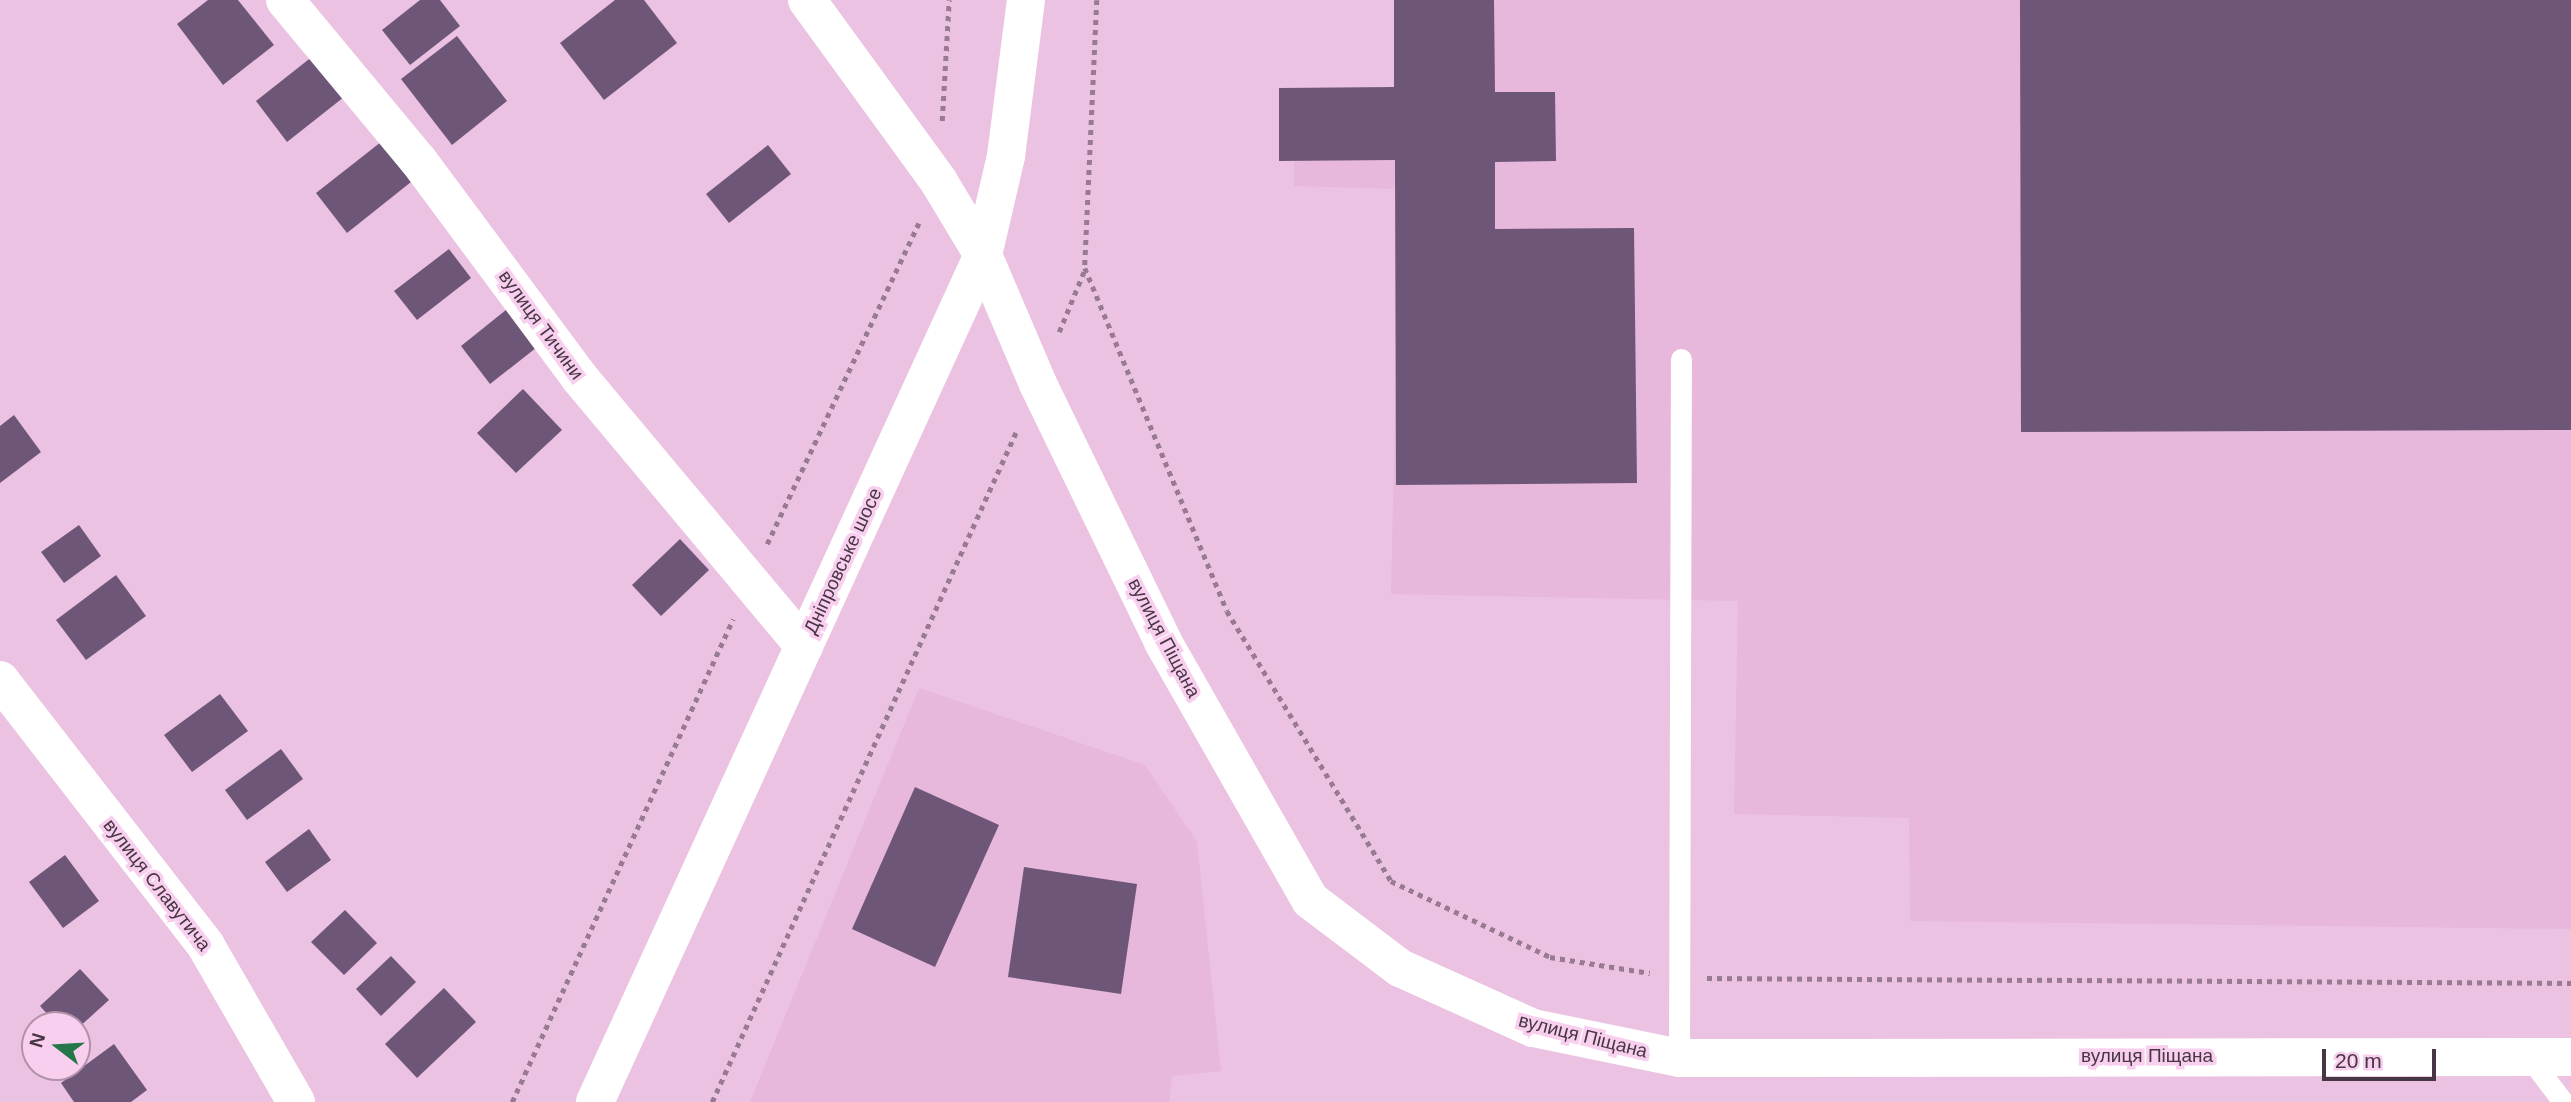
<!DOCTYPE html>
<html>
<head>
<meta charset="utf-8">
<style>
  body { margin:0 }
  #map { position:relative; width:2571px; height:1102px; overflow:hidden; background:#ebc2e1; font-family:Helvetica,sans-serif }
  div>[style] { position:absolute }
  .built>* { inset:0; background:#e7b7dc }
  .building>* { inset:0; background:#6e5679 }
  .path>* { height:4.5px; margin-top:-2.25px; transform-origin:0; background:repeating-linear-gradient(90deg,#987b91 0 5px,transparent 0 10px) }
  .service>* { height:21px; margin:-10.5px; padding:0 10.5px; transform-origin:10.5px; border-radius:10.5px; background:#fff }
  .minor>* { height:38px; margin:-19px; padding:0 19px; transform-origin:19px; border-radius:19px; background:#fff }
  .tertiary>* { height:38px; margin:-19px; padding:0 19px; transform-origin:19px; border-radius:19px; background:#fff }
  span { translate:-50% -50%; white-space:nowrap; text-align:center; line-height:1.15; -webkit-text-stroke:7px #f9cfef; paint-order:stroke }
  .street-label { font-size:19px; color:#473643 }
  .north { position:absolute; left:21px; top:1011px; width:70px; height:70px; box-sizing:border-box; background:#f9cfef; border:2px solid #b292aa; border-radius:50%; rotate:287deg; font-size:19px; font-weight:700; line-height:28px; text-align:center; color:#473643 }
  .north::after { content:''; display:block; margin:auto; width:24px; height:32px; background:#257749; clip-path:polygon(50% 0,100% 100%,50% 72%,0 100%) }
  .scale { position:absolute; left:2322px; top:1049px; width:114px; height:32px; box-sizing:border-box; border:4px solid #473643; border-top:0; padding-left:9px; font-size:21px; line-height:24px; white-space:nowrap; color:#473643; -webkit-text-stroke:5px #f9cfef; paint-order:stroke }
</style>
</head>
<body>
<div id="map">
  <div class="built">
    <div style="clip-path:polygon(1412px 0,2571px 0,2571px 929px,1910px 921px,1909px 818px,1734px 814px,1738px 601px,1391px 594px,1400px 189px,1294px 186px,1296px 96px,1410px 99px)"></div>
    <div style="clip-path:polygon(919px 688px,1145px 765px,1197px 842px,1221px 1071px,1172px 1076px,1169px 1102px,750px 1102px)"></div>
  </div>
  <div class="building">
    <div style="clip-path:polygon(208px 0,238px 0,274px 45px,223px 85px,177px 24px)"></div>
    <div style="clip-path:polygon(420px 0,440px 0,460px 26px,410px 65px,382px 30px)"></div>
    <div style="clip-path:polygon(615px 0,644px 0,677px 43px,604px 100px,560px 43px)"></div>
    <div style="clip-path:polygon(1394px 0,1494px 0,1495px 92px,1555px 92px,1556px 161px,1495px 162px,1495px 229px,1634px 228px,1637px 483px,1396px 485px,1395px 160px,1279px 161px,1279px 88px,1394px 87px)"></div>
    <div style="clip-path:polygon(2020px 0,2571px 0,2571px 430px,2021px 432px)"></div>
    <div style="clip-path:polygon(457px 36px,507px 101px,452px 145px,401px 79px)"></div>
    <div style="clip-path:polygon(313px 56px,344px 97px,287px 142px,256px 101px)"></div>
    <div style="clip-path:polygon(381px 142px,411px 182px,347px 233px,316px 193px)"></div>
    <div style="clip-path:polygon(768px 145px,791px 174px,729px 223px,706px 194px)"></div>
    <div style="clip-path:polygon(449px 249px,471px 278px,417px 320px,394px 291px)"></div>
    <div style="clip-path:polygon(511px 306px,541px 344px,490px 384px,461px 346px)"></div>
    <div style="clip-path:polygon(523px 389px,562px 430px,516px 473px,477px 433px)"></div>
    <div style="clip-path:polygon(14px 415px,41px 452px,0 483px,0 426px)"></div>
    <div style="clip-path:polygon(79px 525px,101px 556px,64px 583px,41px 552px)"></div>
    <div style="clip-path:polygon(680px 539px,709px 570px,661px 616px,632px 585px)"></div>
    <div style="clip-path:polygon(116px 575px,146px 616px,86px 660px,56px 620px)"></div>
    <div style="clip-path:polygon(220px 694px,248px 731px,192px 772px,164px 735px)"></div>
    <div style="clip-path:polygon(281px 749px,303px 779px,247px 820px,225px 790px)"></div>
    <div style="clip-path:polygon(915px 787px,999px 825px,935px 967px,852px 929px)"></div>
    <div style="clip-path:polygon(309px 829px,331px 860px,287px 892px,265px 862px)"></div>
    <div style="clip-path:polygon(65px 855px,99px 901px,63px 928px,29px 882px)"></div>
    <div style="clip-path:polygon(1024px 867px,1137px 884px,1121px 994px,1008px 977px)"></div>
    <div style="clip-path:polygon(345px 910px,377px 943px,344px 975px,311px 942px)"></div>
    <div style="clip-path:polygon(391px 956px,416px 982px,381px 1016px,356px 989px)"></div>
    <div style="clip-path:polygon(80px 969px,109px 1000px,77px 1029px,77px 1025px,57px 1025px,40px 1006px)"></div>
    <div style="clip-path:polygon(444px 988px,476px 1022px,417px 1078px,385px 1044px)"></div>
    <div style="clip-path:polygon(114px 1044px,147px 1090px,131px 1102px,74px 1102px,61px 1083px)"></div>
  </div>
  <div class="path">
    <div style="left:1097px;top:0;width:268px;rotate:92.6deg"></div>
    <div style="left:1085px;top:268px;width:371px;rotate:67.5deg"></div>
    <div style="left:1227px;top:611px;width:316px;rotate:58.7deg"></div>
    <div style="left:1391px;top:881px;width:176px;rotate:25.5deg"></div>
    <div style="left:1550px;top:957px;width:101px;rotate:9.1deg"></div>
    <div style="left:942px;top:121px;width:121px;rotate:-86.7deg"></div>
    <div style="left:1059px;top:332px;width:68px;rotate:-67.6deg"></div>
    <div style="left:767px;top:544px;width:355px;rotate:-64.7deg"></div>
    <div style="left:1707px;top:978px;width:864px;rotate:0.33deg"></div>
    <div style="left:512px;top:1102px;width:531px;rotate:-65.41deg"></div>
    <div style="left:712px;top:1102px;width:738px;rotate:-65.59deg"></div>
  </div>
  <div class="service">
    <div style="left:2529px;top:1057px;width:56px;rotate:52.9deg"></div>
    <div style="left:1679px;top:1058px;width:699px;rotate:-89.84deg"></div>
  </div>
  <div class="minor">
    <div style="left:285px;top:0;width:208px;rotate:50.3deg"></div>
    <div style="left:418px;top:160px;width:270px;rotate:53.4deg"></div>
    <div style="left:579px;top:377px;width:351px;rotate:50.1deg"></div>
    <div style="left:807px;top:0;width:225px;rotate:54deg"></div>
    <div style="left:939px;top:182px;width:85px;rotate:58.9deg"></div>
    <div style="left:0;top:680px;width:336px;rotate:52.2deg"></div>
    <div style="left:206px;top:946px;width:180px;rotate:60deg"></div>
  </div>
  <div class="tertiary">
    <div style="left:983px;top:255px;width:140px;rotate:66.9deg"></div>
    <div style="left:1038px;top:384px;width:287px;rotate:64.1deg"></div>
    <div style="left:1163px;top:642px;width:297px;rotate:60.3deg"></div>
    <div style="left:1310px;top:900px;width:113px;rotate:37.1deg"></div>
    <div style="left:1400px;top:968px;width:146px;rotate:24.3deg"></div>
    <div style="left:1533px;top:1028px;width:149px;rotate:11.6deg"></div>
    <div style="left:1679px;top:1058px;width:892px;rotate:-0.06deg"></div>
    <div style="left:595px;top:1102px;width:932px;rotate:-65.39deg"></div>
    <div style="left:983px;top:255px;width:102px;rotate:-76.9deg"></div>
    <div style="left:1006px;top:156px;width:157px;rotate:-82.7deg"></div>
  </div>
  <div class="street-label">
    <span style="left:541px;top:325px;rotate:54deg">вулиця Тичини</span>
    <span style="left:843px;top:561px;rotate:-65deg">Дніпровське шосе</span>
    <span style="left:1164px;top:638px;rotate:62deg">вулиця Піщана</span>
    <span style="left:157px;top:885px;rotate:52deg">вулиця Славутича</span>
    <span style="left:1583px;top:1036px;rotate:14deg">вулиця Піщана</span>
    <span style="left:2147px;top:1056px">вулиця Піщана</span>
  </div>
  <div class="north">N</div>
  <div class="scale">20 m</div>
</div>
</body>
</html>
